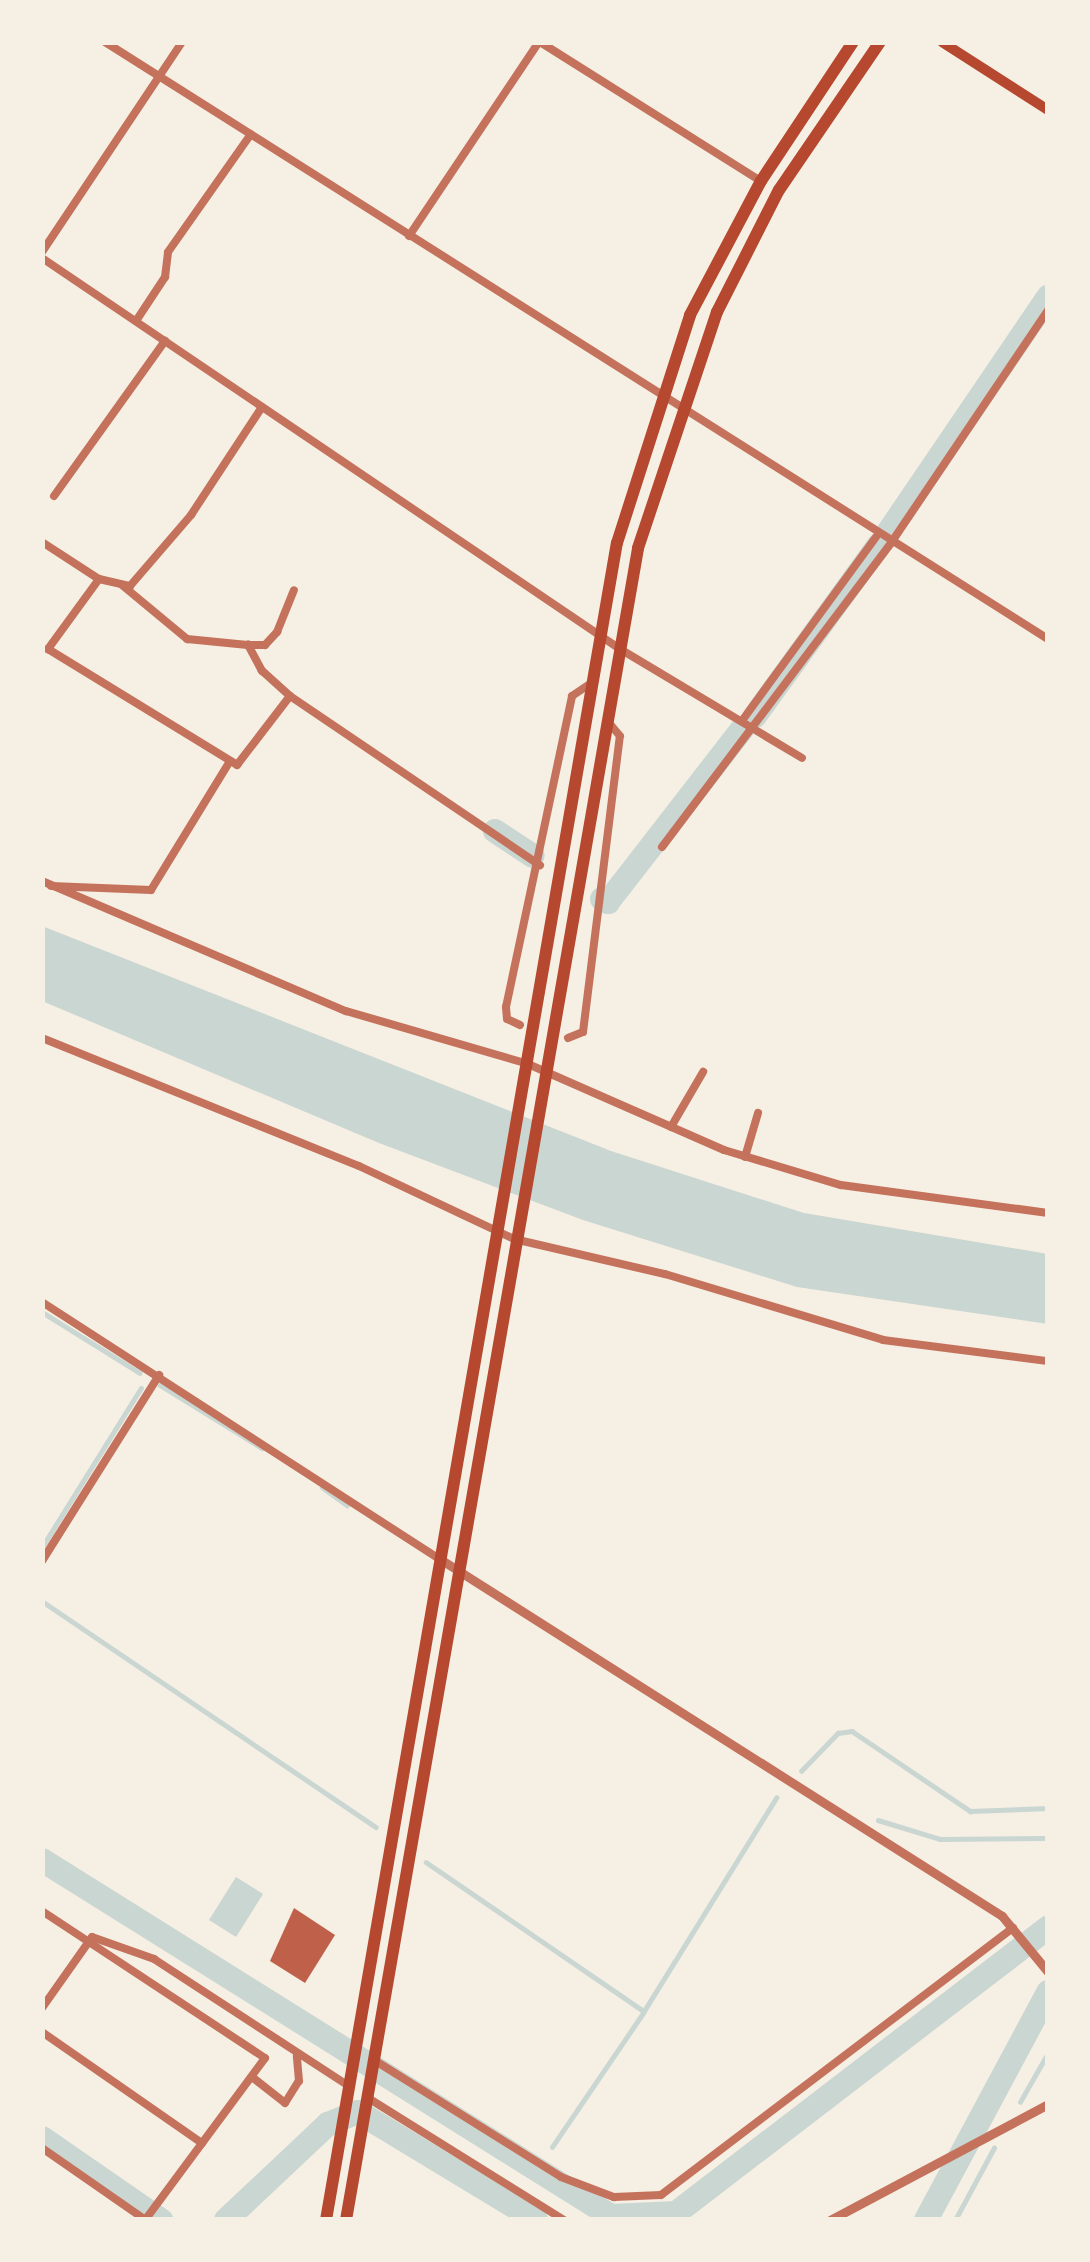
<!DOCTYPE html>
<html>
<head>
<meta charset="utf-8">
<style>
  body { margin:0 }
  #map { position:relative; width:1090px; height:2262px; overflow:hidden; background:#f6efe4; font-family:Commissioner,sans-serif }
  div>[style] { position:absolute }
  .water>* { inset:0; background:#c9d6d2 }
  .stream>* { height:4.5px; margin:-2.25px; padding:0 2.25px; transform-origin:2.25px; border-radius:2.25px; background:#c9d6d2 }
  .river>* { height:24px; margin:-12px; padding:0 12px; transform-origin:12px; border-radius:12px; background:#c9d6d2 }
  .building>* { inset:0; background:#bf614a }
  .minor>* { height:8px; margin:-4px; padding:0 4px; transform-origin:4px; border-radius:4px; background:#c5725c }
  .tertiary>* { height:9px; margin:-4.5px; padding:0 4.5px; transform-origin:4.5px; border-radius:4.5px; background:#c5725c }
  .secondary>* { height:10px; margin:-5px; padding:0 5px; transform-origin:5px; border-radius:5px; background:#b5482f }
  .trunk>* { height:12px; margin:-6px; padding:0 6px; transform-origin:6px; border-radius:6px; background:#b5482f }
  span { translate:-50% -50%; white-space:nowrap; text-align:center; line-height:1.15; -webkit-text-stroke:12px #f6efe4; paint-order:stroke }
  .frame { position:absolute; inset:0; border:45px solid #f6efe4; pointer-events:none }
</style>
</head>
<body>
<div id="map">
  <div class="water">
    <div style="clip-path:polygon(42px 926px,611px 1151px,804px 1213px,1048px 1254px,1048px 1324px,797px 1287px,583px 1220px,379px 1143px,42px 1001px)"></div>
    <div style="clip-path:polygon(236px 1877px,263px 1894px,236px 1937px,209px 1920px)"></div>
  </div>
  <div class="stream">
    <div style="left:42px;top:1312px;width:115px;rotate:31.9deg"></div>
    <div style="left:160px;top:1385px;width:120px;rotate:31.7deg"></div>
    <div style="left:322px;top:1487px;width:31px;rotate:36deg"></div>
    <div style="left:42px;top:1547px;width:187px;rotate:-58.1deg"></div>
    <div style="left:42px;top:1601px;width:403px;rotate:34.1deg"></div>
    <div style="left:801px;top:1771px;width:53px;rotate:-45.8deg"></div>
    <div style="left:838px;top:1733px;width:14px;rotate:-8deg"></div>
    <div style="left:852px;top:1731px;width:143px;rotate:34.1deg"></div>
    <div style="left:970px;top:1811px;width:78px;rotate:-2.2deg"></div>
    <div style="left:878px;top:1820px;width:65px;rotate:17deg"></div>
    <div style="left:940px;top:1839px;width:108px;rotate:-0.5deg"></div>
    <div style="left:426px;top:1862px;width:264px;rotate:34.4deg"></div>
    <div style="left:644px;top:2011px;width:251px;rotate:-58.2deg"></div>
    <div style="left:1020px;top:2102px;width:56px;rotate:-60.3deg"></div>
    <div style="left:552px;top:2147px;width:162px;rotate:-55.8deg"></div>
    <div style="left:511px;top:2206px;width:7px;rotate:-56deg"></div>
    <div style="left:955px;top:2220px;width:82px;rotate:-61.6deg"></div>
  </div>
  <div class="river">
    <div style="left:887px;top:534px;width:287px;rotate:-55.8deg"></div>
    <div style="left:755px;top:716px;width:211px;rotate:-54.1deg"></div>
    <div style="left:495px;top:831px;width:45px;rotate:33.3deg"></div>
    <div style="left:602px;top:899px;width:7px;rotate:27deg"></div>
    <div style="left:608px;top:902px;width:220px;rotate:-52.2deg"></div>
    <div style="left:42px;top:1860px;width:671px;rotate:32.03deg"></div>
    <div style="left:611px;top:2216px;width:65px;rotate:-2.6deg"></div>
    <div style="left:676px;top:2213px;width:469px;rotate:-37.5deg"></div>
    <div style="left:42px;top:2138px;width:145px;rotate:34.6deg"></div>
    <div style="left:226px;top:2220px;width:140px;rotate:-43.3deg"></div>
    <div style="left:328px;top:2124px;width:32px;rotate:-22deg"></div>
    <div style="left:358px;top:2112px;width:208px;rotate:31.2deg"></div>
    <div style="left:926px;top:2220px;width:259px;rotate:-61.8deg"></div>
  </div>
  <div class="building">
    <div style="clip-path:polygon(294px 1908px,335px 1935px,305px 1983px,270px 1961px)"></div>
  </div>
  <div class="minor">
    <div style="left:105px;top:42px;width:1116px;rotate:32.34deg"></div>
    <div style="left:540px;top:42px;width:261px;rotate:32.2deg"></div>
    <div style="left:409px;top:236px;width:234px;rotate:-56.2deg"></div>
    <div style="left:42px;top:252px;width:252px;rotate:-56.3deg"></div>
    <div style="left:42px;top:258px;width:698px;rotate:34.08deg"></div>
    <div style="left:620px;top:649px;width:212px;rotate:30.9deg"></div>
    <div style="left:136px;top:321px;width:53px;rotate:-56.6deg"></div>
    <div style="left:165px;top:277px;width:25px;rotate:-83deg"></div>
    <div style="left:168px;top:252px;width:144px;rotate:-54.9deg"></div>
    <div style="left:54px;top:496px;width:191px;rotate:-54.4deg"></div>
    <div style="left:42px;top:542px;width:68px;rotate:33deg"></div>
    <div style="left:99px;top:579px;width:87px;rotate:126.1deg"></div>
    <div style="left:48px;top:649px;width:222px;rotate:31.5deg"></div>
    <div style="left:237px;top:765px;width:87px;rotate:-52.5deg"></div>
    <div style="left:290px;top:696px;width:38px;rotate:-138deg"></div>
    <div style="left:262px;top:671px;width:30px;rotate:-118deg"></div>
    <div style="left:99px;top:579px;width:32px;rotate:13deg"></div>
    <div style="left:130px;top:586px;width:94px;rotate:-49.3deg"></div>
    <div style="left:191px;top:515px;width:129px;rotate:-56.7deg"></div>
    <div style="left:122px;top:585px;width:85px;rotate:39.7deg"></div>
    <div style="left:187px;top:639px;width:61px;rotate:5.6deg"></div>
    <div style="left:248px;top:645px;width:17px"></div>
    <div style="left:265px;top:645px;width:18px;rotate:-47deg"></div>
    <div style="left:277px;top:632px;width:45px;rotate:-68deg"></div>
    <div style="left:290px;top:696px;width:302px;rotate:34.1deg"></div>
    <div style="left:744px;top:718px;width:224px;rotate:-53.9deg"></div>
    <div style="left:662px;top:847px;width:381px;rotate:-53deg"></div>
    <div style="left:891px;top:543px;width:281px;rotate:-56deg"></div>
    <div style="left:42px;top:881px;width:331px;rotate:23.2deg"></div>
    <div style="left:346px;top:1011px;width:190px;rotate:16.2deg"></div>
    <div style="left:528px;top:1064px;width:214px;rotate:23.7deg"></div>
    <div style="left:724px;top:1150px;width:122px;rotate:16.7deg"></div>
    <div style="left:841px;top:1185px;width:209px;rotate:7.7deg"></div>
    <div style="left:51px;top:886px;width:100px;rotate:2.3deg"></div>
    <div style="left:151px;top:890px;width:151px;rotate:-58.5deg"></div>
    <div style="left:520px;top:1025px;width:14px;rotate:-155deg"></div>
    <div style="left:507px;top:1019px;width:12px;rotate:-95deg"></div>
    <div style="left:506px;top:1007px;width:318px;rotate:-78deg"></div>
    <div style="left:572px;top:696px;width:25px;rotate:-34deg"></div>
    <div style="left:42px;top:1038px;width:342px;rotate:22deg"></div>
    <div style="left:359px;top:1166px;width:171px;rotate:25.2deg"></div>
    <div style="left:514px;top:1239px;width:155px;rotate:13.1deg"></div>
    <div style="left:665px;top:1274px;width:228px;rotate:16.8deg"></div>
    <div style="left:883px;top:1340px;width:166px;rotate:7.3deg"></div>
    <div style="left:568px;top:1038px;width:16px;rotate:-22deg"></div>
    <div style="left:583px;top:1032px;width:298px;rotate:-82.9deg"></div>
    <div style="left:620px;top:736px;width:16px;rotate:-130deg"></div>
    <div style="left:671px;top:1127px;width:64px;rotate:-59.8deg"></div>
    <div style="left:745px;top:1157px;width:46px;rotate:-73.5deg"></div>
    <div style="left:42px;top:1302px;width:474px;rotate:32.9deg"></div>
    <div style="left:42px;top:1561px;width:220px;rotate:-57.8deg"></div>
    <div style="left:42px;top:1911px;width:267px;rotate:33.4deg"></div>
    <div style="left:265px;top:2058px;width:202px;rotate:126.5deg"></div>
    <div style="left:42px;top:2008px;width:87px;rotate:-54.8deg"></div>
    <div style="left:92px;top:1937px;width:66px;rotate:19.5deg"></div>
    <div style="left:154px;top:1959px;width:233px;rotate:33.1deg"></div>
    <div style="left:42px;top:2032px;width:195px;rotate:34.8deg"></div>
    <div style="left:374px;top:2060px;width:221px;rotate:32deg"></div>
    <div style="left:561px;top:2177px;width:57px;rotate:20.7deg"></div>
    <div style="left:614px;top:2197px;width:47px;rotate:-2.4deg"></div>
    <div style="left:661px;top:2195px;width:442px;rotate:-37.2deg"></div>
    <div style="left:252px;top:2077px;width:42px;rotate:38.2deg"></div>
    <div style="left:285px;top:2103px;width:26px;rotate:-58deg"></div>
    <div style="left:299px;top:2081px;width:25px;rotate:-95deg"></div>
    <div style="left:368px;top:2098px;width:231px;rotate:31.9deg"></div>
    <div style="left:42px;top:2148px;width:124px;rotate:34.8deg"></div>
  </div>
  <div class="tertiary">
    <div style="left:440px;top:1559px;width:666px;rotate:32.42deg"></div>
    <div style="left:1002px;top:1916px;width:72px;rotate:50.6deg"></div>
    <div style="left:830px;top:2220px;width:247px;rotate:-28deg"></div>
  </div>
  <div class="secondary">
    <div style="left:942px;top:42px;width:126px;rotate:32.7deg"></div>
  </div>
  <div class="trunk">
    <div style="left:326px;top:2220px;width:1702px;rotate:-80.16deg"></div>
    <div style="left:617px;top:543px;width:239px;rotate:-72.2deg"></div>
    <div style="left:690px;top:315px;width:152px;rotate:-62.1deg"></div>
    <div style="left:761px;top:181px;width:167px;rotate:-56.5deg"></div>
    <div style="left:346px;top:2220px;width:1697px;rotate:-80.09deg"></div>
    <div style="left:638px;top:548px;width:249px;rotate:-71.5deg"></div>
    <div style="left:717px;top:312px;width:137px;rotate:-63.1deg"></div>
    <div style="left:779px;top:190px;width:179px;rotate:-55.7deg"></div>
  </div>
  <div class="frame"></div>
</div>
</body>
</html>
